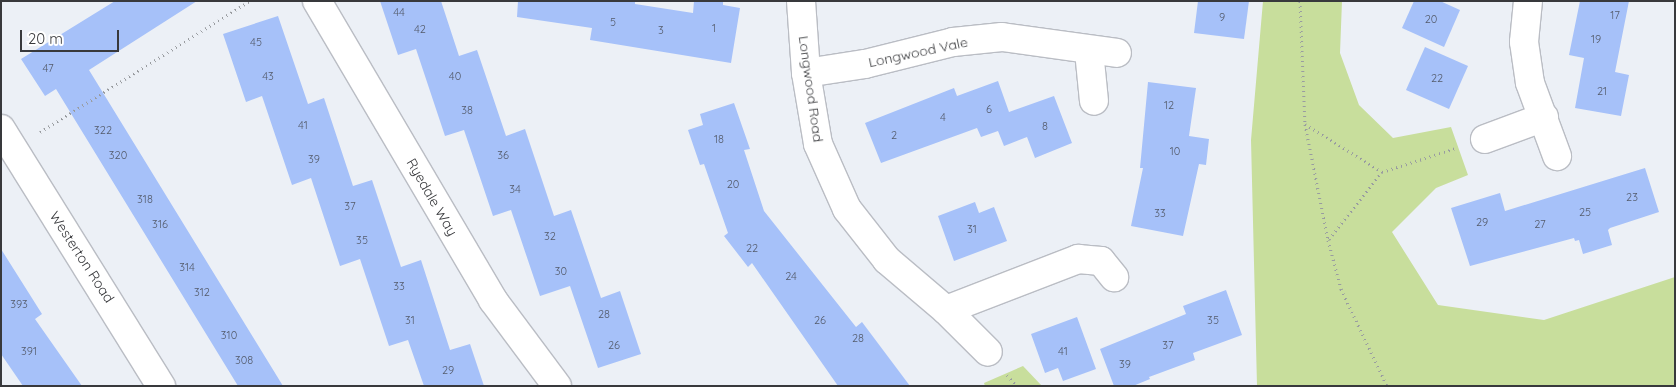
<!DOCTYPE html>
<html>
<head>
<meta charset="utf-8">
<style>
  body { margin:0 }
  #map { position:relative; width:1676px; height:387px; overflow:hidden; background:#ecf0f6; font-family:Quicksand,sans-serif }
  div>[style] { position:absolute }
  .green>* { inset:0; background:#c8de9c }
  .building>* { inset:0; background:#a6c1f9 }
  .path>* { height:3px; margin-top:-1.5px; transform-origin:0; background:repeating-linear-gradient(90deg,#999ca0 0 1px,transparent 0 5px) }
  .roads { filter:drop-shadow(1px 0 #babdc4) drop-shadow(-1px 0 #babdc4) drop-shadow(0 1px #babdc4) drop-shadow(0 -1px #babdc4) }
  .minor>* { height:28px; margin:-14px; padding:0 14px; transform-origin:14px; border-radius:14px; background:#fff }
  span { translate:-50% -50%; white-space:nowrap; text-align:center; line-height:1.15; -webkit-text-stroke:5px #fff; paint-order:stroke }
  .number-label { font-size:11px; color:#545b6b }
  .number-label span { -webkit-text-stroke-width:0 }
  .street-label { font-size:14px; color:#38393c }
  .frame { position:absolute; inset:0; border:2px solid #38393c; pointer-events:none }
  .scale { position:absolute; left:20px; top:30px; width:99px; height:22px; box-sizing:border-box; border:2px solid #38393c; border-top:0; padding-left:6px; font-size:15px; line-height:18px; white-space:nowrap; color:#38393c; -webkit-text-stroke:4px #fff; paint-order:stroke }
</style>
</head>
<body>
<div id="map">
  <div class="green">
    <div style="clip-path:polygon(1263px 1px,1342px 1px,1340px 53px,1359px 105px,1393px 138px,1451px 127px,1468px 175px,1436px 188px,1392px 232px,1438px 305px,1544px 320px,1675px 277px,1675px 386px,1257px 386px,1251px 140px)"></div>
    <div style="clip-path:polygon(1023px 366px,1042px 386px,985px 386px,984px 383px)"></div>
  </div>
  <div class="building">
    <div style="clip-path:polygon(115px 1px,197px 1px,89px 70px,283px 386px,238px 386px,56px 89px,45px 96px,21px 59px)"></div>
    <div style="clip-path:polygon(380px 1px,441px 1px,459px 56px,477px 50px,506px 136px,525px 129px,554px 216px,571px 210px,601px 298px,620px 291px,641px 354px,598px 368px,570px 286px,540px 296px,511px 210px,493px 216px,464px 130px,445px 136px,416px 49px,398px 55px)"></div>
    <div style="clip-path:polygon(518px 1px,635px 1px,635px 4px,693px 13px,694px 1px,723px 1px,723px 5px,740px 8px,731px 63px,590px 40px,592px 28px,517px 17px)"></div>
    <div style="clip-path:polygon(1198px 1px,1249px 1px,1244px 39px,1194px 33px)"></div>
    <div style="clip-path:polygon(1414px 1px,1440px 1px,1460px 10px,1444px 47px,1402px 28px)"></div>
    <div style="clip-path:polygon(1580px 1px,1629px 1px,1615px 72px,1629px 75px,1621px 116px,1575px 108px,1584px 58px,1569px 55px)"></div>
    <div style="clip-path:polygon(278px 16px,308px 104px,324px 98px,353px 186px,372px 180px,401px 267px,421px 260px,450px 350px,470px 344px,484px 386px,424px 386px,408px 340px,389px 346px,360px 259px,340px 266px,311px 178px,292px 185px,262px 96px,246px 102px,223px 34px)"></div>
    <div style="clip-path:polygon(1425px 47px,1468px 66px,1449px 109px,1406px 90px)"></div>
    <div style="clip-path:polygon(998px 81px,1009px 112px,1054px 96px,1072px 143px,1035px 158px,1027px 137px,1004px 146px,998px 131px,981px 137px,977px 128px,881px 163px,865px 123px,954px 88px,957px 96px)"></div>
    <div style="clip-path:polygon(1148px 82px,1196px 88px,1189px 136px,1209px 139px,1206px 165px,1199px 164px,1183px 236px,1131px 226px,1143px 168px,1140px 168px)"></div>
    <div style="clip-path:polygon(734px 103px,750px 149px,744px 150px,764px 211px,856px 327px,862px 322px,910px 386px,838px 386px,752px 263px,748px 267px,724px 236px,728px 233px,704px 164px,700px 165px,688px 130px,703px 125px,700px 114px)"></div>
    <div style="clip-path:polygon(1645px 168px,1659px 212px,1610px 228px,1608px 230px,1612px 245px,1583px 254px,1579px 240px,1575px 241px,1574px 238px,1470px 266px,1451px 208px,1500px 193px,1505px 211px)"></div>
    <div style="clip-path:polygon(975px 202px,979px 213px,994px 207px,1007px 241px,954px 261px,938px 216px)"></div>
    <div style="clip-path:polygon(1px 249px,42px 314px,35px 319px,82px 386px,23px 386px,1px 354px)"></div>
    <div style="clip-path:polygon(1226px 290px,1242px 335px,1193px 353px,1195px 360px,1149px 377px,1150px 379px,1133px 386px,1114px 386px,1100px 349px,1186px 314px,1183px 306px)"></div>
    <div style="clip-path:polygon(1077px 317px,1096px 369px,1063px 381px,1058px 368px,1045px 373px,1031px 334px)"></div>
  </div>
  <div class="path">
    <div style="left:1300px;top:1px;width:123px;rotate:87.7deg"></div>
    <div style="left:1305px;top:124px;width:118px;rotate:78.8deg"></div>
    <div style="left:1328px;top:240px;width:51px;rotate:75.1deg"></div>
    <div style="left:1341px;top:289px;width:107px;rotate:64.6deg"></div>
    <div style="left:1305px;top:124px;width:91px;rotate:31.9deg"></div>
    <div style="left:40px;top:132px;width:248px;rotate:-32deg"></div>
    <div style="left:1329px;top:239px;width:85px;rotate:-51.7deg"></div>
    <div style="left:1382px;top:172px;width:78px;rotate:-18deg"></div>
    <div style="left:1007px;top:375px;width:15px;rotate:48deg"></div>
  </div>
  <div class="roads">
    <div class="minor">
      <div style="left:317px;top:1px;width:347px;rotate:59.5deg"></div>
      <div style="left:493px;top:300px;width:107px;rotate:53.3deg"></div>
      <div style="left:801px;top:1px;width:72px;rotate:86deg"></div>
      <div style="left:806px;top:73px;width:72px;rotate:80.4deg"></div>
      <div style="left:818px;top:144px;width:71px;rotate:66deg"></div>
      <div style="left:847px;top:209px;width:65px;rotate:51.9deg"></div>
      <div style="left:887px;top:260px;width:77px;rotate:40.3deg"></div>
      <div style="left:946px;top:310px;width:59px;rotate:45deg"></div>
      <div style="left:1528px;top:1px;width:41px;rotate:95.6deg"></div>
      <div style="left:1524px;top:42px;width:41px;rotate:81.7deg"></div>
      <div style="left:1530px;top:83px;width:78px;rotate:69.7deg"></div>
      <div style="left:1089px;top:51px;width:50px;rotate:84.3deg"></div>
      <div style="left:806px;top:73px;width:60px;rotate:-8.7deg"></div>
      <div style="left:865px;top:64px;width:91px;rotate:-14deg"></div>
      <div style="left:953px;top:42px;width:49px;rotate:-5.8deg"></div>
      <div style="left:1002px;top:37px;width:116px;rotate:7.9deg"></div>
      <div style="left:1px;top:129px;width:303px;rotate:58.1deg"></div>
      <div style="left:1485px;top:139px;width:63px;rotate:-20.4deg"></div>
      <div style="left:946px;top:310px;width:142px;rotate:-21.1deg"></div>
      <div style="left:1078px;top:259px;width:23px;rotate:5deg"></div>
      <div style="left:1101px;top:261px;width:21px;rotate:51deg"></div>
    </div>
  </div>
  <div class="number-label">
    <span style="left:399px;top:12px">44</span>
    <span style="left:1615px;top:15px">17</span>
    <span style="left:1222px;top:17px">9</span>
    <span style="left:1431px;top:19px">20</span>
    <span style="left:613px;top:22px">5</span>
    <span style="left:714px;top:28px">1</span>
    <span style="left:420px;top:29px">42</span>
    <span style="left:661px;top:30px">3</span>
    <span style="left:1596px;top:39px">19</span>
    <span style="left:256px;top:42px">45</span>
    <span style="left:48px;top:68px">47</span>
    <span style="left:268px;top:76px">43</span>
    <span style="left:455px;top:76px">40</span>
    <span style="left:1437px;top:78px">22</span>
    <span style="left:1602px;top:91px">21</span>
    <span style="left:1169px;top:105px">12</span>
    <span style="left:989px;top:109px">6</span>
    <span style="left:467px;top:110px">38</span>
    <span style="left:943px;top:117px">4</span>
    <span style="left:303px;top:125px">41</span>
    <span style="left:1045px;top:126px">8</span>
    <span style="left:103px;top:130px">322</span>
    <span style="left:894px;top:135px">2</span>
    <span style="left:719px;top:139px">18</span>
    <span style="left:1175px;top:151px">10</span>
    <span style="left:118px;top:155px">320</span>
    <span style="left:503px;top:155px">36</span>
    <span style="left:314px;top:159px">39</span>
    <span style="left:733px;top:184px">20</span>
    <span style="left:515px;top:189px">34</span>
    <span style="left:1632px;top:197px">23</span>
    <span style="left:145px;top:199px">318</span>
    <span style="left:350px;top:206px">37</span>
    <span style="left:1585px;top:212px">25</span>
    <span style="left:1160px;top:213px">33</span>
    <span style="left:1482px;top:222px">29</span>
    <span style="left:160px;top:224px">316</span>
    <span style="left:1540px;top:224px">27</span>
    <span style="left:972px;top:229px">31</span>
    <span style="left:550px;top:236px">32</span>
    <span style="left:362px;top:240px">35</span>
    <span style="left:752px;top:248px">22</span>
    <span style="left:187px;top:267px">314</span>
    <span style="left:561px;top:271px">30</span>
    <span style="left:791px;top:276px">24</span>
    <span style="left:399px;top:286px">33</span>
    <span style="left:202px;top:292px">312</span>
    <span style="left:19px;top:304px">393</span>
    <span style="left:604px;top:314px">28</span>
    <span style="left:410px;top:320px">31</span>
    <span style="left:820px;top:320px">26</span>
    <span style="left:1213px;top:320px">35</span>
    <span style="left:229px;top:335px">310</span>
    <span style="left:858px;top:338px">28</span>
    <span style="left:614px;top:345px">26</span>
    <span style="left:1168px;top:345px">37</span>
    <span style="left:29px;top:351px">391</span>
    <span style="left:1063px;top:351px">41</span>
    <span style="left:244px;top:360px">308</span>
    <span style="left:1125px;top:364px">39</span>
    <span style="left:448px;top:370px">29</span>
  </div>
  <div class="street-label">
    <span style="left:918px;top:52px;rotate:-12deg">Longwood Vale</span>
    <span style="left:811px;top:89px;rotate:82deg">Longwood Road</span>
    <span style="left:432px;top:197px;rotate:60deg">Ryedale Way</span>
    <span style="left:82px;top:257px;rotate:57deg">Westerton Road</span>
  </div>
  <div class="frame"></div>
  <div class="scale">20 m</div>
</div>
</body>
</html>
